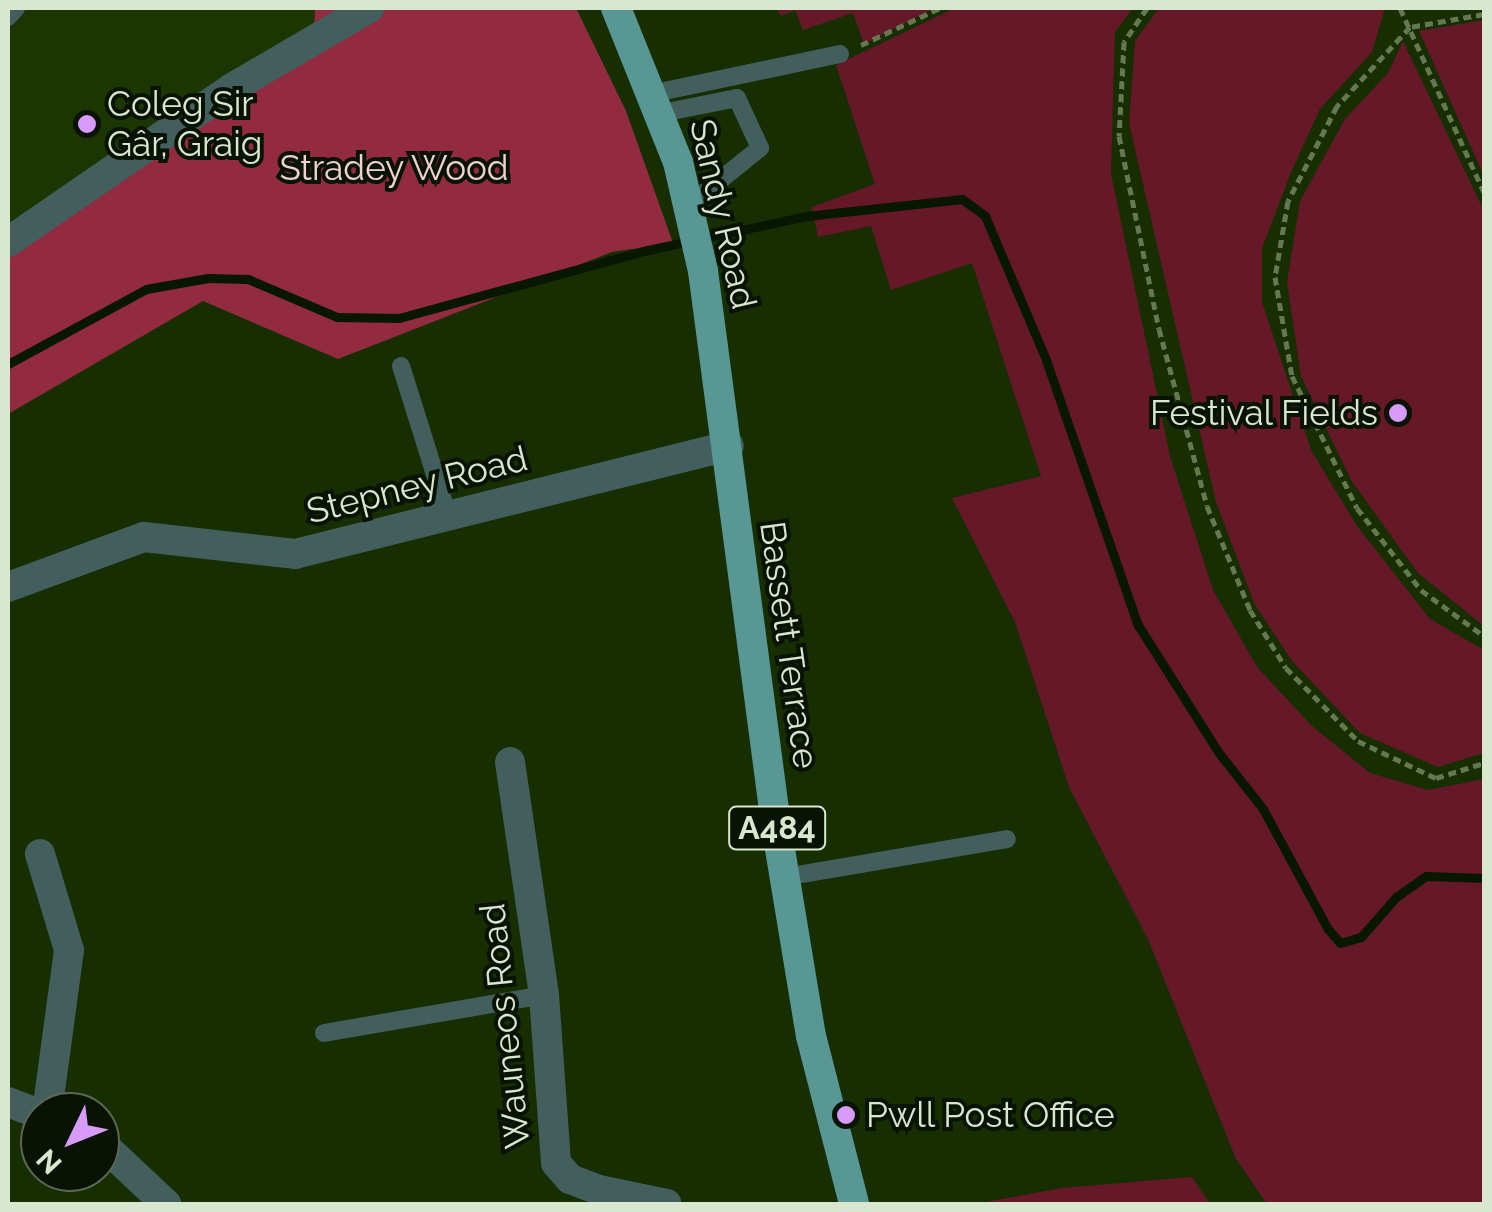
<!DOCTYPE html>
<html>
<head>
<meta charset="utf-8">
<style>
  body { margin:0 }
  #map { position:relative; width:1492px; height:1212px; overflow:hidden; background:#172e00; font-family:Raleway,sans-serif }
  div>[style] { position:absolute }
  .built>* { inset:0; background:#1b3600 }
  .green>* { inset:0; background:#651828 }
  .forest>* { inset:0; background:#922b40 }
  .stream>* { height:9px; margin:-4.5px; padding:0 4.5px; transform-origin:4.5px; border-radius:4.5px; background:#081700 }
  .path>* { height:5px; margin-top:-2.5px; transform-origin:0; background:repeating-linear-gradient(90deg,#657852 0 8px,transparent 0 13px) }
  .lane>* { height:18px; margin:-9px; padding:0 9px; transform-origin:9px; border-radius:9px; background:#425f5e }
  .street>* { height:30px; margin:-15px; padding:0 15px; transform-origin:15px; border-radius:15px; background:#425f5e }
  .primary>* { height:30px; margin:-15px; padding:0 15px; transform-origin:15px; border-radius:15px; background:#589794 }
  .dots>* { width:28px; height:28px; translate:-50% -50%; box-sizing:border-box; border:5px solid #091303; border-radius:50% }
  span { translate:-50% -50%; white-space:nowrap; text-align:center; line-height:1.15; -webkit-text-stroke:8px #091303; paint-order:stroke }
  .shield-label span { padding:2px 8px; background:#091303; border:2px solid; border-radius:8px; -webkit-text-stroke-width:0 }
  .shield-label { font-size:32px; color:#d8e7cd; font-weight:700 }
  .poi-label { font-size:35px; color:#d8e7cd }
  .left { translate:0 -50%; text-align:left }
  .right { translate:-100% -50%; text-align:right }
  .park-label { font-size:35px; color:#efd1d3 }
  .street-label { font-size:35px; color:#d8e7cd }
  .frame { position:absolute; inset:0; border:10px solid #d8e7cd; pointer-events:none }
  .north { position:absolute; left:20px; top:1092px; width:100px; height:100px; box-sizing:border-box; background:#091303; border:2px solid #5c6854; border-radius:50%; rotate:227deg; font-size:28px; font-weight:700; line-height:40px; text-align:center; color:#d8e7cd }
  .north::after { content:''; display:block; margin:auto; width:35px; height:45px; background:#d79bf9; clip-path:polygon(50% 0,100% 100%,50% 72%,0 100%) }
</style>
</head>
<body>
<div id="map">
  <div class="built">
    <div style="clip-path:polygon(8px 8px,315px 8px,314px 31px,8px 233px)"></div>
  </div>
  <div class="green">
    <div style="clip-path:polygon(776px 8px,935px 8px,864px 44px,853px 13px,803px 30px,795px 10px,781px 16px)"></div>
    <div style="clip-path:polygon(955px 8px,1133px 8px,1115px 32px,1111px 174px,1170px 456px,1213px 590px,1257px 667px,1312px 726px,1370px 773px,1428px 790px,1484px 779px,1484px 1204px,1267px 1204px,1236px 1159px,1148px 939px,1069px 787px,1015px 622px,952px 498px,1041px 476px,972px 263px,891px 290px,871px 226px,818px 237px,812px 207px,875px 184px,836px 65px)"></div>
    <div style="clip-path:polygon(1159px 8px,1385px 8px,1372px 52px,1320px 109px,1292px 170px,1262px 248px,1262px 302px,1311px 450px,1357px 526px,1430px 619px,1484px 650px,1484px 753px,1438px 767px,1360px 733px,1292px 661px,1254px 603px,1216px 502px,1129px 123px,1135px 41px)"></div>
    <div style="clip-path:polygon(1484px 20px,1484px 176px,1419px 31px)"></div>
    <div style="clip-path:polygon(1403px 41px,1484px 211px,1484px 626px,1418px 573px,1351px 480px,1301px 376px,1287px 282px,1300px 201px,1345px 119px,1388px 73px)"></div>
    <div style="clip-path:polygon(1192px 1177px,1210px 1204px,975px 1204px,1062px 1188px)"></div>
  </div>
  <div class="forest">
    <div style="clip-path:polygon(315px 8px,576px 8px,626px 111px,673px 243px,612px 252px,338px 359px,203px 301px,8px 414px,8px 233px,314px 32px)"></div>
  </div>
  <div class="stream">
    <div style="left:8px;top:364px;width:157px;rotate:-28.5deg"></div>
    <div style="left:146px;top:289px;width:63px;rotate:-10.1deg"></div>
    <div style="left:208px;top:278px;width:40px;rotate:1.4deg"></div>
    <div style="left:248px;top:279px;width:97px;rotate:23.1deg"></div>
    <div style="left:337px;top:317px;width:62px;rotate:0.9deg"></div>
    <div style="left:399px;top:318px;width:258px;rotate:-15.3deg"></div>
    <div style="left:648px;top:250px;width:162px;rotate:-12.1deg"></div>
    <div style="left:806px;top:216px;width:157px;rotate:-6.2deg"></div>
    <div style="left:962px;top:199px;width:29px;rotate:36deg"></div>
    <div style="left:985px;top:216px;width:156px;rotate:67deg"></div>
    <div style="left:1046px;top:360px;width:281px;rotate:70.9deg"></div>
    <div style="left:1138px;top:625px;width:151px;rotate:57.7deg"></div>
    <div style="left:1219px;top:753px;width:71px;rotate:51.8deg"></div>
    <div style="left:1263px;top:809px;width:136px;rotate:61.6deg"></div>
    <div style="left:1328px;top:929px;width:18px;rotate:49deg"></div>
    <div style="left:1340px;top:943px;width:22px;rotate:-16deg"></div>
    <div style="left:1361px;top:937px;width:53px;rotate:-48.8deg"></div>
    <div style="left:1396px;top:897px;width:37px;rotate:-35deg"></div>
    <div style="left:1426px;top:876px;width:58px;rotate:2deg"></div>
  </div>
  <div class="path">
    <div style="left:1147px;top:8px;width:41px;rotate:124.1deg"></div>
    <div style="left:1124px;top:42px;width:94px;rotate:93deg"></div>
    <div style="left:1119px;top:136px;width:197px;rotate:78.3deg"></div>
    <div style="left:1159px;top:329px;width:183px;rotate:74.8deg"></div>
    <div style="left:1207px;top:506px;width:113px;rotate:67.5deg"></div>
    <div style="left:1250px;top:610px;width:68px;rotate:58.2deg"></div>
    <div style="left:1286px;top:668px;width:103px;rotate:45.4deg"></div>
    <div style="left:1358px;top:741px;width:86px;rotate:25.4deg"></div>
    <div style="left:1436px;top:778px;width:50px;rotate:-17.4deg"></div>
    <div style="left:1400px;top:8px;width:202px;rotate:65.5deg"></div>
    <div style="left:1484px;top:14px;width:75px;rotate:170deg"></div>
    <div style="left:1410px;top:27px;width:108px;rotate:132.7deg"></div>
    <div style="left:1337px;top:106px;width:107px;rotate:117.3deg"></div>
    <div style="left:1288px;top:201px;width:77px;rotate:99.7deg"></div>
    <div style="left:1275px;top:277px;width:100px;rotate:80.3deg"></div>
    <div style="left:1292px;top:376px;width:147px;rotate:63.8deg"></div>
    <div style="left:1357px;top:508px;width:104px;rotate:52deg"></div>
    <div style="left:1421px;top:590px;width:78px;rotate:36.1deg"></div>
    <div style="left:861px;top:45px;width:87px;rotate:-25.1deg"></div>
  </div>
  <div class="lane">
    <div style="left:8px;top:17px;width:12px;rotate:-48deg"></div>
    <div style="left:655px;top:93px;width:189px;rotate:-11.9deg"></div>
    <div style="left:662px;top:113px;width:76px;rotate:-11.3deg"></div>
    <div style="left:737px;top:98px;width:55px;rotate:65.3deg"></div>
    <div style="left:760px;top:148px;width:92px;rotate:141.1deg"></div>
    <div style="left:401px;top:366px;width:157px;rotate:72.6deg"></div>
    <div style="left:785px;top:877px;width:225px;rotate:-9.7deg"></div>
    <div style="left:324px;top:1033px;width:223px;rotate:-9.8deg"></div>
  </div>
  <div class="street">
    <div style="left:8px;top:242px;width:272px;rotate:-34.5deg"></div>
    <div style="left:232px;top:88px;width:159px;rotate:-30.3deg"></div>
    <div style="left:8px;top:587px;width:145px;rotate:-20.2deg"></div>
    <div style="left:144px;top:537px;width:152px;rotate:6.4deg"></div>
    <div style="left:295px;top:554px;width:447px;rotate:-14deg"></div>
    <div style="left:510px;top:762px;width:235px;rotate:81.7deg"></div>
    <div style="left:544px;top:995px;width:168px;rotate:85.9deg"></div>
    <div style="left:556px;top:1163px;width:21px;rotate:49deg"></div>
    <div style="left:570px;top:1179px;width:31px;rotate:21deg"></div>
    <div style="left:599px;top:1190px;width:69px;rotate:11.6deg"></div>
    <div style="left:40px;top:854px;width:100px;rotate:73.2deg"></div>
    <div style="left:69px;top:950px;width:163px;rotate:97.7deg"></div>
    <div style="left:8px;top:1102px;width:34px;rotate:21deg"></div>
    <div style="left:100px;top:1142px;width:91px;rotate:43.2deg"></div>
  </div>
  <div class="primary">
    <div style="left:616px;top:8px;width:166px;rotate:68.1deg"></div>
    <div style="left:678px;top:162px;width:112px;rotate:77.1deg"></div>
    <div style="left:703px;top:271px;width:559px;rotate:82.49deg"></div>
    <div style="left:776px;top:825px;width:214px;rotate:80.6deg"></div>
    <div style="left:811px;top:1036px;width:173px;rotate:75.6deg"></div>
  </div>
  <div class="dots">
    <div style="left:87px;top:124px;background:#d79bf9"></div>
    <div style="left:1398px;top:413px;background:#d79bf9"></div>
    <div style="left:846px;top:1115px;background:#d79bf9"></div>
  </div>
  <div class="shield-label">
    <span style="left:777px;top:828px">A484</span>
  </div>
  <div class="poi-label">
    <span class="left" style="left:107px;top:124px">Coleg Sir<br>Gâr, Graig</span>
    <span class="right" style="left:1378px;top:413px">Festival Fields</span>
    <span class="left" style="left:866px;top:1115px">Pwll Post Office</span>
  </div>
  <div class="park-label">
    <span style="left:394px;top:168px">Stradey Wood</span>
  </div>
  <div class="street-label">
    <span style="left:723px;top:214px;rotate:77deg">Sandy Road</span>
    <span style="left:417px;top:485px;rotate:-14deg">Stepney Road</span>
    <span style="left:789px;top:645px;rotate:82deg">Bassett Terrace</span>
    <span style="left:505px;top:1026px;rotate:-96deg">Wauneos Road</span>
  </div>
  <div class="frame"></div>
  <div class="north">N</div>
</div>
</body>
</html>
